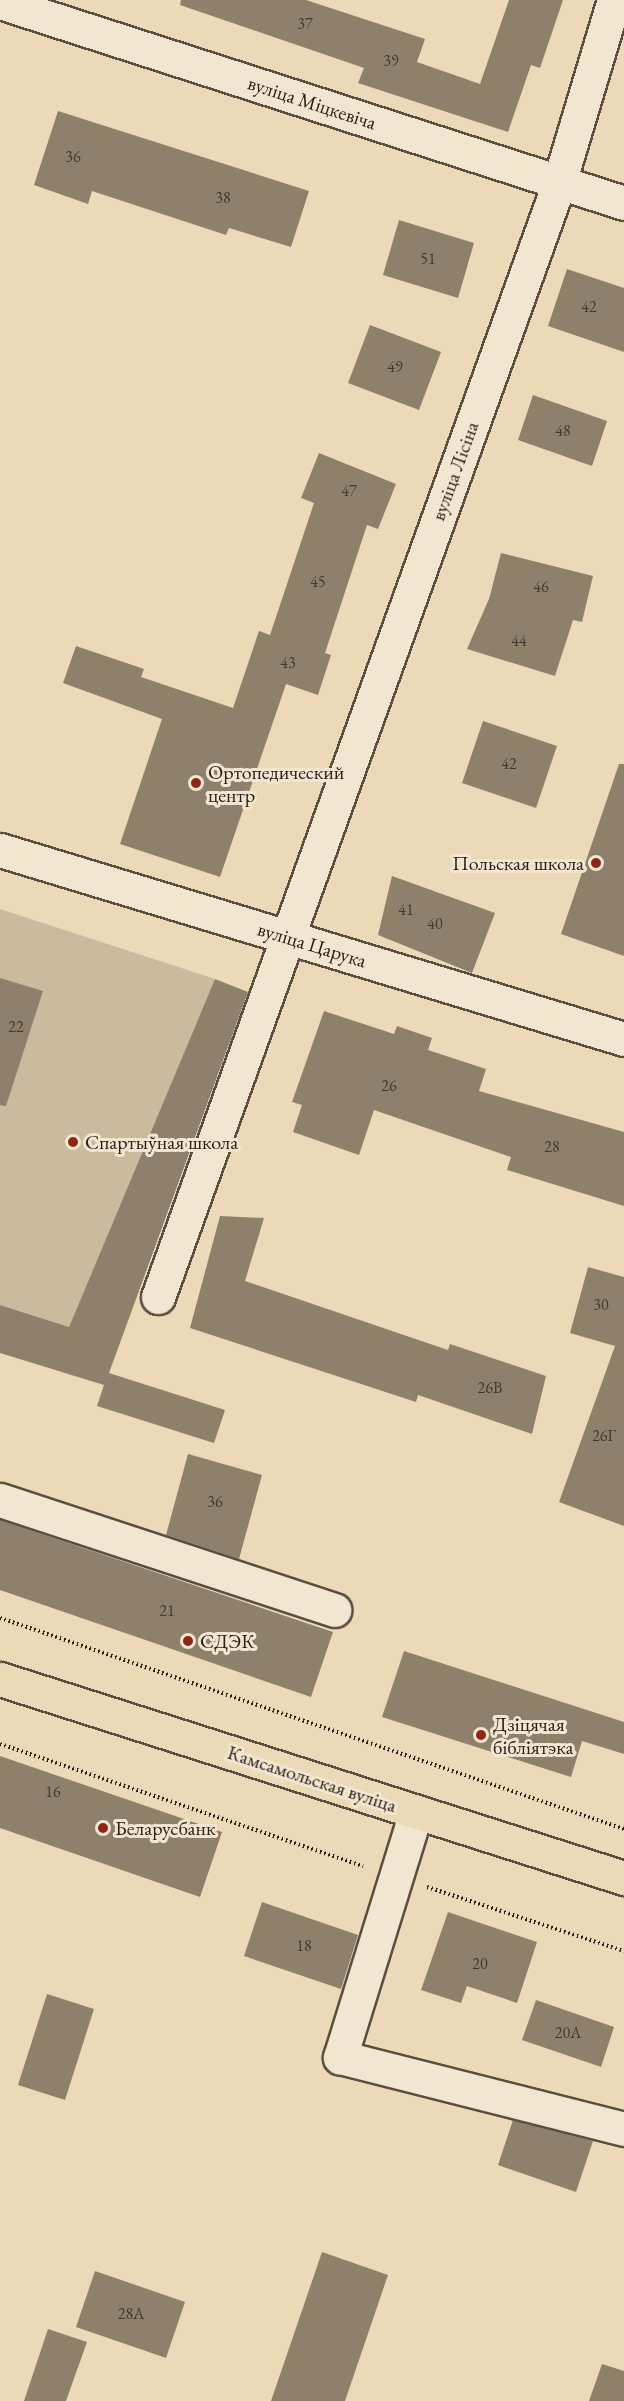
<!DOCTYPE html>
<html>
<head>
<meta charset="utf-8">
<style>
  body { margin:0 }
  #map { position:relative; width:624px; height:2401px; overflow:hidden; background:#ecd9b8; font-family:"EB Garamond",serif }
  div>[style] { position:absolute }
  .green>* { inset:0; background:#cbba9d }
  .building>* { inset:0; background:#8f806c }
  .path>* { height:4px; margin-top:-2px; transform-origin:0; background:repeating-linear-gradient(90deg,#2b2019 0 1.5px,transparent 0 4.5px) }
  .roads { filter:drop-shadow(2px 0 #5b4e41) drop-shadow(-2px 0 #5b4e41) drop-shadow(0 2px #5b4e41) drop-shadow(0 -2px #5b4e41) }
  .minor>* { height:33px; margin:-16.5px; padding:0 16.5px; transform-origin:16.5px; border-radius:16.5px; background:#f3e6d1 }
  .major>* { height:33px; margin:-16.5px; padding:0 16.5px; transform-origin:16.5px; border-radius:16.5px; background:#ecd9b8 }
  .dots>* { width:16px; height:16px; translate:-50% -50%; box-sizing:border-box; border:3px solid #f3e6d1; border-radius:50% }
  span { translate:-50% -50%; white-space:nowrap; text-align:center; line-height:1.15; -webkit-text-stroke:6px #f3e6d1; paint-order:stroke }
  .number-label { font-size:16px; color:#44382e }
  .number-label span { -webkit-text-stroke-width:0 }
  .street-label { font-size:20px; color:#2b2019 }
  .poi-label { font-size:20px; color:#2b2019 }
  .left { translate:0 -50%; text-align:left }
  .right { translate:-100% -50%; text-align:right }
</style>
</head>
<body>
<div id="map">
  <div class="green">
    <div style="clip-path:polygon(0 909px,215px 979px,69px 1327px,0 1305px)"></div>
  </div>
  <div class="building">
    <div style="clip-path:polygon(181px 0,306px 0,425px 39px,417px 62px,480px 84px,509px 0,563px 0,540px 68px,531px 65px,508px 132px,358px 83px,364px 68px,180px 5px)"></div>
    <div style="clip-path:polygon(58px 111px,309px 191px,291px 247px,229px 228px,226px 235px,92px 191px,88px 204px,34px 185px)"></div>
    <div style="clip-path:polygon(399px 220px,474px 243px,458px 298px,383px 275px)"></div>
    <div style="clip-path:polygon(567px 269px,624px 288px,624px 352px,548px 326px)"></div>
    <div style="clip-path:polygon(370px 325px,441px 352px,419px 410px,348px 383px)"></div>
    <div style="clip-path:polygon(533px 395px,607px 421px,592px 466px,518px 440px)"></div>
    <div style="clip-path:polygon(319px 453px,396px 484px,378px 529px,367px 525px,325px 653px,331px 655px,318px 695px,286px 684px,220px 877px,120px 844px,162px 719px,63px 683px,76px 646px,144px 669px,141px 677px,233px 708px,259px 631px,270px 635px,314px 503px,301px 498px)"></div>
    <div style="clip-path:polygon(501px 553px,593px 576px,582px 622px,573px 620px,555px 676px,467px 649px,489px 599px)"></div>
    <div style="clip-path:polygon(483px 721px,557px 746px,536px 808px,462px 783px)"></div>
    <div style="clip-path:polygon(619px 764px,624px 764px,624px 956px,561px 934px)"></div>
    <div style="clip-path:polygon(392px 876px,495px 913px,472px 973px,378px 935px)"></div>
    <div style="clip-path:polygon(0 978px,43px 991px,6px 1106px,0 1105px)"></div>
    <div style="clip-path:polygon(215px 979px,248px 992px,109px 1373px,225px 1410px,214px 1443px,97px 1406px,104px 1385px,0 1353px,0 1305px,69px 1327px)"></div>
    <div style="clip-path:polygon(324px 1011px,394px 1034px,397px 1026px,432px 1038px,428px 1050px,486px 1069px,479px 1091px,624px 1132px,624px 1206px,507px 1170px,511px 1157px,374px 1110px,359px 1155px,293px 1132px,302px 1105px,292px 1102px)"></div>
    <div style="clip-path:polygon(220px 1216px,264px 1218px,245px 1281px,448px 1350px,450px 1344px,546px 1376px,532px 1434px,418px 1395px,416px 1402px,190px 1328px)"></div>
    <div style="clip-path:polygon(588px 1267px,624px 1277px,624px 1526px,559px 1502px,615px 1346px,570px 1333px)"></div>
    <div style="clip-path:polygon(188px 1454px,262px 1475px,239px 1559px,166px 1535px)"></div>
    <div style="clip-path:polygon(0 1520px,333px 1632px,311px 1697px,0 1590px)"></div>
    <div style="clip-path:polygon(404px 1651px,624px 1722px,624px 1754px,582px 1741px,571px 1777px,382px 1717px)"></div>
    <div style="clip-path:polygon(0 1756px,222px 1832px,200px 1897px,0 1828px)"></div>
    <div style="clip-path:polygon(262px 1902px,358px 1935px,341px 1989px,244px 1956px)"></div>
    <div style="clip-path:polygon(448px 1912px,537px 1942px,517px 2003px,467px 1986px,461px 2003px,421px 1990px)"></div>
    <div style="clip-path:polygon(47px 1994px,94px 2009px,65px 2100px,18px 2085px)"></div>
    <div style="clip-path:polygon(536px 2000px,614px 2027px,601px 2067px,522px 2040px)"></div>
    <div style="clip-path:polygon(513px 2120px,593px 2141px,576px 2192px,498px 2165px)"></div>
    <div style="clip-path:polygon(322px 2252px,388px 2275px,345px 2401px,271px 2401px)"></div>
    <div style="clip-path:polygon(95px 2271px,185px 2302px,166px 2358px,76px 2327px)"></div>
    <div style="clip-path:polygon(48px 2329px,87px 2342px,66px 2401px,24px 2401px)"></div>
    <div style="clip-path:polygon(602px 2364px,624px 2371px,624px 2401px,589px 2401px)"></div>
  </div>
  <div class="path">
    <div style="left:0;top:1618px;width:659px;rotate:18.68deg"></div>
    <div style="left:0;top:1744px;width:383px;rotate:18.6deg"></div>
    <div style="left:427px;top:1887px;width:207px;rotate:18deg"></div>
  </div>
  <div class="roads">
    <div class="minor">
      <div style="left:0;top:2px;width:656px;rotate:17.85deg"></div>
      <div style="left:0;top:850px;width:652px;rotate:16.85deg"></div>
      <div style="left:158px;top:1297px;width:1184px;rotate:-70.2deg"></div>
      <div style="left:559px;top:183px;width:191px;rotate:-73.3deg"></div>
      <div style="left:0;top:1500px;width:352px;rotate:18.2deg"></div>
      <div style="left:416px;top:1812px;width:257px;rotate:107.2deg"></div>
      <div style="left:340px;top:2057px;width:293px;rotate:14.2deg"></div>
    </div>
    <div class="major">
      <div style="left:0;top:1679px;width:655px;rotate:17.69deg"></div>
    </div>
  </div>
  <div class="dots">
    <div style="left:196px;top:783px;background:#8f2418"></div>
    <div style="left:596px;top:863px;background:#8f2418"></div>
    <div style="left:73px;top:1142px;background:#8f2418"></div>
    <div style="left:188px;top:1641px;background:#8f2418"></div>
    <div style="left:481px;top:1735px;background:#8f2418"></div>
    <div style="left:103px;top:1828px;background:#8f2418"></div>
  </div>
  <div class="number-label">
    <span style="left:305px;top:24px">37</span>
    <span style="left:391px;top:61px">39</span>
    <span style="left:73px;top:157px">36</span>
    <span style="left:223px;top:198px">38</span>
    <span style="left:428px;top:259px">51</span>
    <span style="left:589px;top:307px">42</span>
    <span style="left:395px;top:367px">49</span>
    <span style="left:563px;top:431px">48</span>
    <span style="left:349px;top:491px">47</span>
    <span style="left:318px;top:582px">45</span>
    <span style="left:541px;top:587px">46</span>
    <span style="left:519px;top:641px">44</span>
    <span style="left:288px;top:663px">43</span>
    <span style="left:509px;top:764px">42</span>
    <span style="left:406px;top:910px">41</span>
    <span style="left:435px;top:924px">40</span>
    <span style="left:16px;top:1027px">22</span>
    <span style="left:389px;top:1086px">26</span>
    <span style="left:552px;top:1147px">28</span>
    <span style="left:601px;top:1305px">30</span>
    <span style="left:490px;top:1388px">26В</span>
    <span style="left:604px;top:1436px">26Г</span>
    <span style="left:215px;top:1502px">36</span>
    <span style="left:167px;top:1611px">21</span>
    <span style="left:53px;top:1792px">16</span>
    <span style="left:304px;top:1946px">18</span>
    <span style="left:480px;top:1964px">20</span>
    <span style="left:568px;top:2033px">20А</span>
    <span style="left:131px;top:2314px">28А</span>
  </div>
  <div class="street-label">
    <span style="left:312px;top:103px;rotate:18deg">вуліца Міцкевіча</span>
    <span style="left:455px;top:471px;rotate:-70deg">вуліца Лісіна</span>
    <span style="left:312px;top:945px;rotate:17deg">вуліца Царука</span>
    <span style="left:312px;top:1779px;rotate:18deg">Камсамольская вуліца</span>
  </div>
  <div class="poi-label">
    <span class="left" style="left:208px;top:784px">Ортопедический<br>центр</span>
    <span class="right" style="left:584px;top:863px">Польская школа</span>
    <span class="left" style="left:85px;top:1142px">Спартыўная школа</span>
    <span class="left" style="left:200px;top:1641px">СДЭК</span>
    <span class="left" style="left:493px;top:1736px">Дзіцячая<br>бібліятэка</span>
    <span class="left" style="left:115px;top:1828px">Беларусбанк</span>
  </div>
</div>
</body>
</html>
